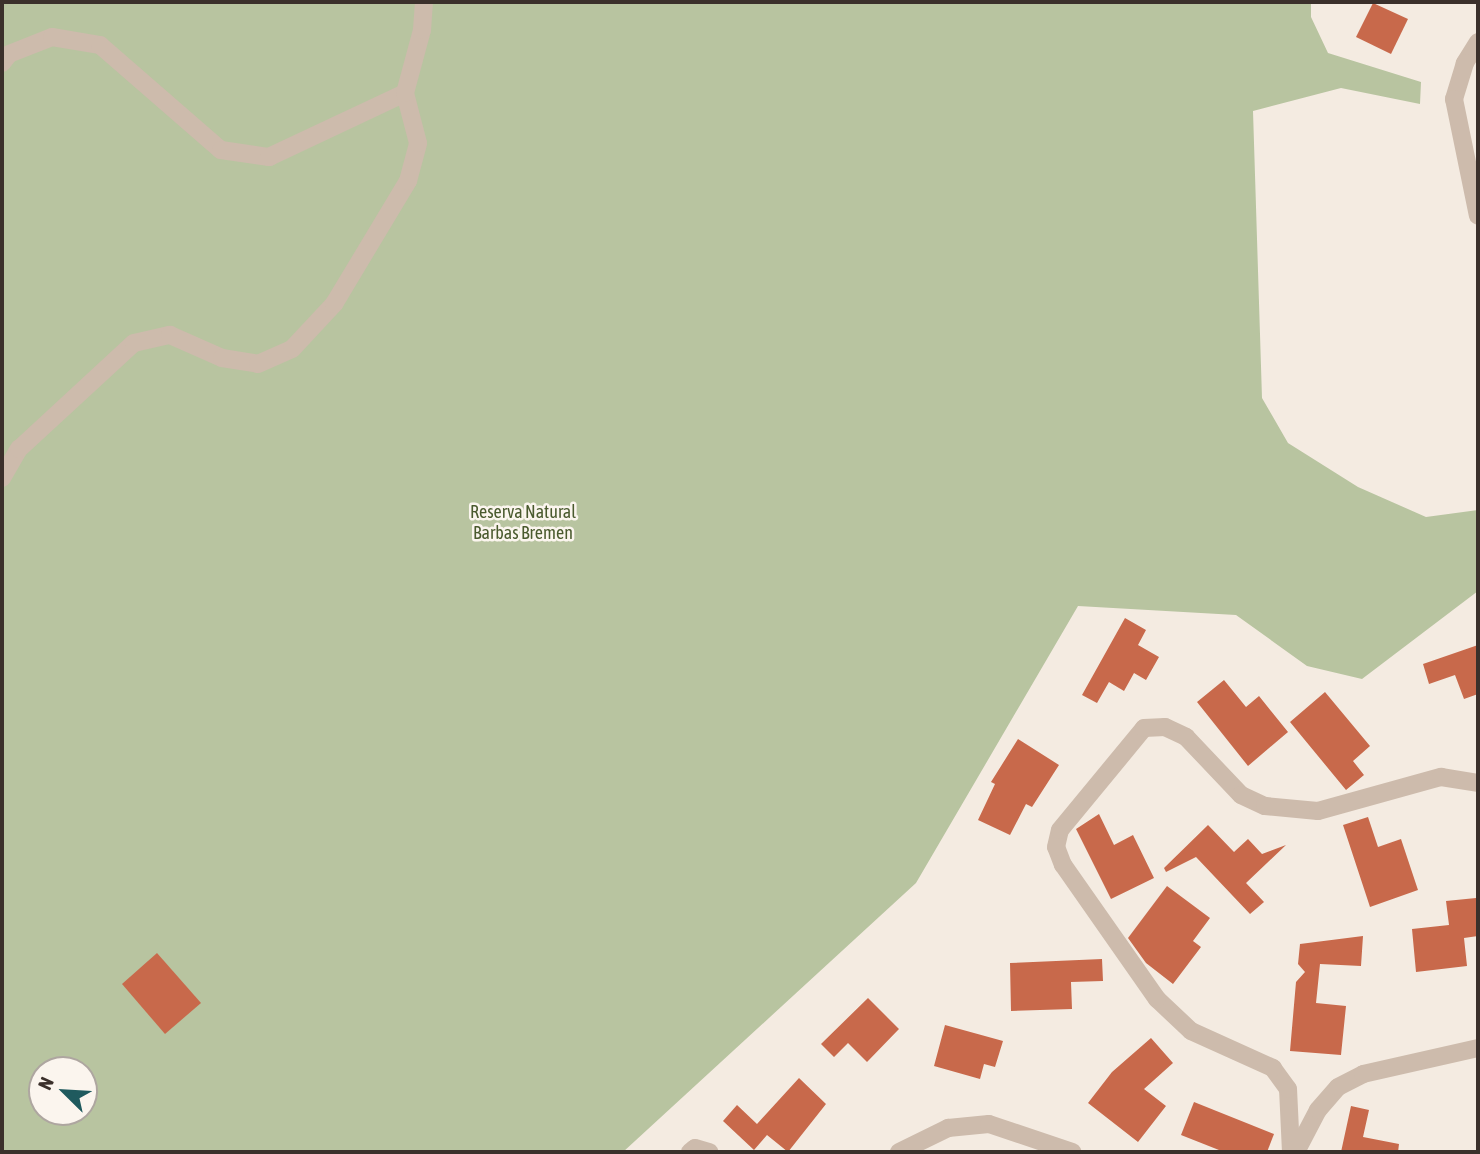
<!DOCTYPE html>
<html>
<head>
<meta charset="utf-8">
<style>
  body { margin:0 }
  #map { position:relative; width:1480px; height:1154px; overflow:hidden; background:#f4ebe1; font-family:"Asap Condensed",sans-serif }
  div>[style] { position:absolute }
  .green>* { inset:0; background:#b8c4a0 }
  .building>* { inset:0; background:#c8694b }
  .minor>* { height:18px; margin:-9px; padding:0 9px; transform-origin:9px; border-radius:9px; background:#cdbbac }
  span { translate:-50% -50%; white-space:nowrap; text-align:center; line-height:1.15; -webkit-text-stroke:5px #fbf5ee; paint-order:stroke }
  .park-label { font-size:18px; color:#4a5a2e }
  .frame { position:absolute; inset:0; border:4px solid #3b302b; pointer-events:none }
  .north { position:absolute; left:28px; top:1056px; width:70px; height:70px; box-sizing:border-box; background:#fbf5ee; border:2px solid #aea6a0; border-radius:50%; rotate:294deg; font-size:19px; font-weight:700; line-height:28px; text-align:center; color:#3b302b }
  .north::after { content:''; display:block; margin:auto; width:24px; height:32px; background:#1f5a5e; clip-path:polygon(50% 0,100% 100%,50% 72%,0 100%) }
</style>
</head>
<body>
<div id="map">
  <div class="green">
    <div style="clip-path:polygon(evenodd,2px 2px,1311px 2px,1311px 17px,1328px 53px,1421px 82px,1420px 104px,1341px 88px,1253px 111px,1262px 398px,1288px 443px,1358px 487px,1426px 517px,1478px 510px,1478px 591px,1362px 679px,1307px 666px,1236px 615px,1078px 606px,916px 883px,623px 1152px,2px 1152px,2px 2px,42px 1070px,84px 1070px,84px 1112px,42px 1112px,42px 1070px)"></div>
  </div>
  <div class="building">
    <div style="clip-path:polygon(1373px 3px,1408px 19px,1391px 54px,1356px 37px)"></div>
    <div style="clip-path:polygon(1125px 618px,1146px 630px,1138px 645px,1159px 657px,1146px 680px,1134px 673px,1124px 691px,1109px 682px,1097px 703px,1082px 695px)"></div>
    <div style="clip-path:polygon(1478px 645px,1478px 694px,1464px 699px,1455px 675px,1429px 684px,1423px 664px)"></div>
    <div style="clip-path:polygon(1224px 680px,1246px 707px,1259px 696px,1288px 732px,1248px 766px,1197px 702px)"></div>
    <div style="clip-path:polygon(1325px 692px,1370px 746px,1353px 761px,1364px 775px,1346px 790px,1290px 722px)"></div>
    <div style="clip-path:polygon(1018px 739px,1059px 765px,1032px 807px,1026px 804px,1010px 835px,978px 820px,995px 784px,991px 782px)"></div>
    <div style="clip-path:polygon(1099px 814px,1114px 845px,1133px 835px,1154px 878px,1111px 899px,1076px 829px)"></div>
    <div style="clip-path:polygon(1368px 817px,1378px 847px,1401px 839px,1418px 890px,1370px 907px,1343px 825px)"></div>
    <div style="clip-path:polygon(1208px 825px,1234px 852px,1248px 839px,1262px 854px,1286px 845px,1246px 883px,1264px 902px,1250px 914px,1196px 857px,1166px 872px,1164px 868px)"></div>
    <div style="clip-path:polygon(1167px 886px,1210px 918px,1193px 941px,1201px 947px,1173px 984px,1146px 963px,1128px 938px)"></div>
    <div style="clip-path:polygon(1476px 898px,1478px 936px,1464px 938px,1467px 966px,1416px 972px,1412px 929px,1449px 925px,1446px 901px)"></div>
    <div style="clip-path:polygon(1363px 936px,1361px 966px,1320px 964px,1316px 1003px,1346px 1006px,1341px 1055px,1290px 1051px,1296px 982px,1305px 972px,1298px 964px,1300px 944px)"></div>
    <div style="clip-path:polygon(157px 953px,201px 1003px,165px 1034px,122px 984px)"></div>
    <div style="clip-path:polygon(1102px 959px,1103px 981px,1071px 982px,1072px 1009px,1011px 1011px,1010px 963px)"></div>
    <div style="clip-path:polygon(868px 998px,899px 1029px,867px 1062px,848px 1043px,834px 1057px,821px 1044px)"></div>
    <div style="clip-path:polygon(945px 1025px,1003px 1041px,995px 1067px,984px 1064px,980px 1079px,934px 1066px)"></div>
    <div style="clip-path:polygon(1151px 1038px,1173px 1063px,1144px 1089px,1166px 1106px,1138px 1142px,1088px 1103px,1112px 1072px)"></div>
    <div style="clip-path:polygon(799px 1078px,826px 1104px,788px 1152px,767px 1135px,754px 1150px,723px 1121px,737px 1105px,757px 1124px)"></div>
    <div style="clip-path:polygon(1194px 1102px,1274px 1134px,1267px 1152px,1224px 1152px,1181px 1135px)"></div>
    <div style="clip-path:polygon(1351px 1106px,1369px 1110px,1363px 1137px,1399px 1144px,1398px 1152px,1341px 1152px)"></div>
  </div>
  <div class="minor">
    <div style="left:1478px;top:42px;width:25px;rotate:122deg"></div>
    <div style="left:1465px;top:63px;width:38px;rotate:107deg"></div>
    <div style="left:1454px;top:99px;width:119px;rotate:78.4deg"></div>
    <div style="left:2px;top:63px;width:11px;rotate:-52deg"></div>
    <div style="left:9px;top:54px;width:46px;rotate:-21.6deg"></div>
    <div style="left:52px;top:37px;width:49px;rotate:9.5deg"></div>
    <div style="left:100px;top:45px;width:160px;rotate:41deg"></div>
    <div style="left:221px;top:150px;width:49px;rotate:8.3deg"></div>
    <div style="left:269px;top:157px;width:150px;rotate:-25.2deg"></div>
    <div style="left:2px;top:478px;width:34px;rotate:-60deg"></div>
    <div style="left:19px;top:449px;width:156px;rotate:-42.7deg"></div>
    <div style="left:134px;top:343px;width:37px;rotate:-13deg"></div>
    <div style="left:170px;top:335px;width:57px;rotate:23.9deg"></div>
    <div style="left:222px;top:358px;width:36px;rotate:9deg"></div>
    <div style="left:258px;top:364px;width:37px;rotate:-24deg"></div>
    <div style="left:292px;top:349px;width:62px;rotate:-47deg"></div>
    <div style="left:334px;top:304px;width:144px;rotate:-59deg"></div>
    <div style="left:408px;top:181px;width:39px;rotate:-75deg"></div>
    <div style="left:418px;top:143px;width:52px;rotate:-104.6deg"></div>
    <div style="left:405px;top:93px;width:65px;rotate:-74.9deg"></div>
    <div style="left:422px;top:30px;width:28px;rotate:-86deg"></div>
    <div style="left:690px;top:1152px;width:6px;rotate:-39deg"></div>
    <div style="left:695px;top:1148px;width:15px;rotate:16deg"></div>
    <div style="left:899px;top:1152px;width:55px;rotate:-26.1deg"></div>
    <div style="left:948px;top:1128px;width:41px;rotate:-5.6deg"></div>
    <div style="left:989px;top:1124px;width:88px;rotate:18.6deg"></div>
    <div style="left:1291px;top:1152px;width:63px;rotate:-92.7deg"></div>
    <div style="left:1288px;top:1089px;width:26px;rotate:-126deg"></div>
    <div style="left:1273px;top:1068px;width:90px;rotate:-155.7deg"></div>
    <div style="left:1191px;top:1031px;width:47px;rotate:-136.7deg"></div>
    <div style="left:1157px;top:999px;width:164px;rotate:-125deg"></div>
    <div style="left:1063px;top:865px;width:19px;rotate:-111deg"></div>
    <div style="left:1056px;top:847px;width:17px;rotate:-77deg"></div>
    <div style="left:1060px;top:830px;width:132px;rotate:-50.5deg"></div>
    <div style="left:1144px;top:728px;width:21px;rotate:-3deg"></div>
    <div style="left:1165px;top:727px;width:23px;rotate:25deg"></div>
    <div style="left:1186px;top:737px;width:80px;rotate:46.5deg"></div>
    <div style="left:1241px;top:795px;width:26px;rotate:25deg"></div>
    <div style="left:1265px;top:806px;width:53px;rotate:5.4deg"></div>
    <div style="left:1318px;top:811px;width:128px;rotate:-15.5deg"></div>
    <div style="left:1441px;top:777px;width:37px;rotate:9deg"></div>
    <div style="left:1296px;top:1152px;width:47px;rotate:-62.4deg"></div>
    <div style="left:1318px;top:1110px;width:30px;rotate:-49deg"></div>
    <div style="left:1338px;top:1087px;width:28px;rotate:-27deg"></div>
    <div style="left:1363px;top:1074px;width:118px;rotate:-12.7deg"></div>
  </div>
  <div class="park-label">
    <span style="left:523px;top:523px">Reserva Natural<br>Barbas Bremen</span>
  </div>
  <div class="frame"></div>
  <div class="north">N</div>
</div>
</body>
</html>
